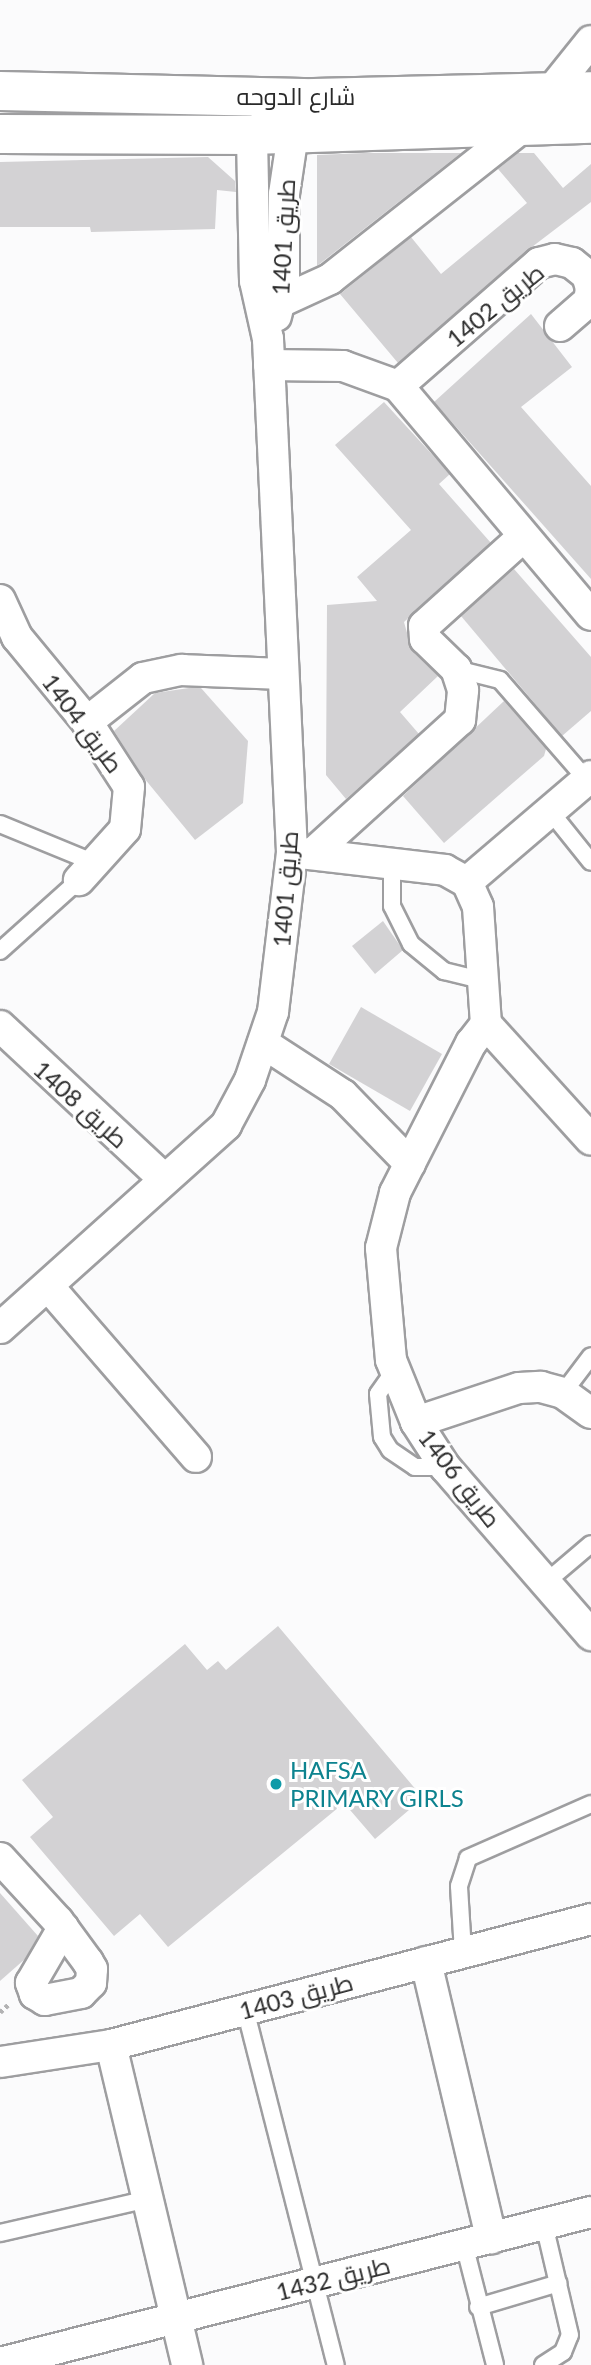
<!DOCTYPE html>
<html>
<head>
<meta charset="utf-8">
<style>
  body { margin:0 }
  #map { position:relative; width:591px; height:2365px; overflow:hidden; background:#fbfbfc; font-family:Lato,Cairo,sans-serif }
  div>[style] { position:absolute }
  .building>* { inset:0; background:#d3d2d4 }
  .path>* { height:4.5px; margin-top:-2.25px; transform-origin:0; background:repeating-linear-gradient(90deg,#b3b3b4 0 3.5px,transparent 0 7px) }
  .roads { filter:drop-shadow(2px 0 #9e9ea0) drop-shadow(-2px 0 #9e9ea0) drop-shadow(0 2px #9e9ea0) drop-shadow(0 -2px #9e9ea0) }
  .lane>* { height:16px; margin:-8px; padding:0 8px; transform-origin:8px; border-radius:8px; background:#fff }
  .street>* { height:30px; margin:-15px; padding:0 15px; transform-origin:15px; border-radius:15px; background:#fff }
  .secondary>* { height:38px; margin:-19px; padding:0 19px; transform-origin:19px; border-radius:19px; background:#fff }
  .dots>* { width:19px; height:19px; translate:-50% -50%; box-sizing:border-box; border:4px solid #fff; border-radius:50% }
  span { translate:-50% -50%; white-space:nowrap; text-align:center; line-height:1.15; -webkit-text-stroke:6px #fff; paint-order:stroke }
  .street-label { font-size:24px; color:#2a2a2a }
  .culture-label { font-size:24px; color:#0d838f }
  .left { translate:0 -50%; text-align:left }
</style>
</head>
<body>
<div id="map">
  <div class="building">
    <div style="clip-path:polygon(364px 153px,461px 153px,317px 266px,317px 155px)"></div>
    <div style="clip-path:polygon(518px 153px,534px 153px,563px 188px,591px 164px,591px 202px,528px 250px,398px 363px,340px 294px,411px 237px,441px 274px,527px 203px,498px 169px)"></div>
    <div style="clip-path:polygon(208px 157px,235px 181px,236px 192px,217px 190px,215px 229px,91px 232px,90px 227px,0 227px,0 162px)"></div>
    <div style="clip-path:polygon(531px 314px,572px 367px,521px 407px,591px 486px,591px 579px,434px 402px)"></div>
    <div style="clip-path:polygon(384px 402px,450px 474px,439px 484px,491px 543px,404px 622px,412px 651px,438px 676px,400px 712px,419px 734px,346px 799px,326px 775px,327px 605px,377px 601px,357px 577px,411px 530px,335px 445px)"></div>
    <div style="clip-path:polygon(514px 569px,591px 657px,591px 711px,562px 736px,461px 616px)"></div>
    <div style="clip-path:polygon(189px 688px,201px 688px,248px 741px,243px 803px,195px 840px,144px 778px,114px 731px,155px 693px)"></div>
    <div style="clip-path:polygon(504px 701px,546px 749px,544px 756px,444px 843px,403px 796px)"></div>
    <div style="clip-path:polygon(383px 921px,403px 950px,375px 974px,352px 946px)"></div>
    <div style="clip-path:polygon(361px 1007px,442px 1054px,410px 1111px,329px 1064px)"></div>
    <div style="clip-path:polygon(278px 1626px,423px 1798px,375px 1839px,344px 1803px,168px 1947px,140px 1914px,114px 1936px,30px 1837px,53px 1817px,22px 1780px,185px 1644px,207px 1670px,218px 1661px,226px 1670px)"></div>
    <div style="clip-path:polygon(0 1893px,38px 1936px,25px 1959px,0 1981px)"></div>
  </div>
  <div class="path">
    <div style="left:0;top:2012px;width:13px;rotate:-42deg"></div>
  </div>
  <div class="roads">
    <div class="lane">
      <div style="left:456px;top:669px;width:45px;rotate:14deg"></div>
      <div style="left:500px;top:680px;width:133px;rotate:49deg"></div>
      <div style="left:550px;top:811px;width:65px;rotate:51.2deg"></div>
      <div style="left:0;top:824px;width:103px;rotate:22.3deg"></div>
      <div style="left:392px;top:864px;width:42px;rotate:90deg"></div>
      <div style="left:392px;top:906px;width:42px;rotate:63.4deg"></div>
      <div style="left:411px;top:944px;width:43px;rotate:39.3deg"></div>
      <div style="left:444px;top:971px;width:42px;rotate:13.7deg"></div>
      <div style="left:0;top:951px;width:106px;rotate:-41.9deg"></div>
      <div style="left:394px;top:1371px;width:28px;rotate:125deg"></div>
      <div style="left:378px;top:1394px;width:43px;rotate:84.7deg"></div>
      <div style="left:382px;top:1437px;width:15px;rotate:58deg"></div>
      <div style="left:390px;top:1450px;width:30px;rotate:34deg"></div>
      <div style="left:415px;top:1467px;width:30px"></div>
      <div style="left:563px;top:1393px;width:46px;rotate:-52.9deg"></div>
      <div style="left:545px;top:1583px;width:60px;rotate:-40.3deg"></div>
      <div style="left:463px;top:1952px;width:66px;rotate:-93.5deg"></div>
      <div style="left:459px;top:1886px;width:29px;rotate:-72deg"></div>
      <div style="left:468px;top:1858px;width:134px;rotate:-23.7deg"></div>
      <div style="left:245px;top:2009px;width:367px;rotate:75.7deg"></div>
      <div style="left:0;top:2233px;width:152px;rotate:-12.9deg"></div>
      <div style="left:464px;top:2244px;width:125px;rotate:75.6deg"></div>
      <div style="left:478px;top:2307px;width:84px;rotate:-16.5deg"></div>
      <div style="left:543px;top:2365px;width:24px;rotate:-33deg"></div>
      <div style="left:563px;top:2352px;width:18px;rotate:-68deg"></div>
      <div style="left:570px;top:2335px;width:114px;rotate:-103.2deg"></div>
    </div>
    <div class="street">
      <div style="left:551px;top:91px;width:64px;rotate:-51.3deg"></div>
      <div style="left:280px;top:302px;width:55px;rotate:-24.7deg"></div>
      <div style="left:330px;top:279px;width:247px;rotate:-38.3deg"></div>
      <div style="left:276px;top:316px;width:32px;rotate:-76deg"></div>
      <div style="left:284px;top:285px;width:91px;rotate:-90deg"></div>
      <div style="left:284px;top:194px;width:61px;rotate:-81.5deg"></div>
      <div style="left:560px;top:326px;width:38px;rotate:-41deg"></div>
      <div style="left:589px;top:301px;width:12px;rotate:-81deg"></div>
      <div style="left:269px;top:365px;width:74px;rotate:0.8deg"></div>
      <div style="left:343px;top:366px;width:59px;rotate:20deg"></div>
      <div style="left:398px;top:386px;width:299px;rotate:49.9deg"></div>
      <div style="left:398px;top:386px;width:187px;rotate:-41.1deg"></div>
      <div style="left:539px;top:263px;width:16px;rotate:-14deg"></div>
      <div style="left:555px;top:259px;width:17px;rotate:13deg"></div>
      <div style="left:572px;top:263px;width:19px;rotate:39deg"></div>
      <div style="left:587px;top:275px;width:14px;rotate:73deg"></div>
      <div style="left:0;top:600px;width:41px;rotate:65.3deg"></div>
      <div style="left:17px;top:637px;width:110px;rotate:50.5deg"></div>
      <div style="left:87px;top:722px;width:77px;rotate:57.1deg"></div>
      <div style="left:129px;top:787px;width:42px;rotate:95.4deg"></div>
      <div style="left:125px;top:829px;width:69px;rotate:132deg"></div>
      <div style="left:87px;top:722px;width:71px;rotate:-38.2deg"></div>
      <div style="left:143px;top:678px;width:40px;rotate:-12deg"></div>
      <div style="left:182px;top:670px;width:99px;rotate:2.3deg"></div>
      <div style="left:292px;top:852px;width:154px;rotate:6.7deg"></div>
      <div style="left:445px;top:870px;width:25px;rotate:29deg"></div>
      <div style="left:467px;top:882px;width:27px;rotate:66deg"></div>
      <div style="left:478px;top:907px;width:117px;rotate:86.1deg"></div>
      <div style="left:486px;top:1024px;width:24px;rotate:128deg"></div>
      <div style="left:471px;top:1043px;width:168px;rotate:116.9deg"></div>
      <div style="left:395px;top:1193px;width:57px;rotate:104.3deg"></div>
      <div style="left:381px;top:1248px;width:112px;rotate:84.9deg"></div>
      <div style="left:391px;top:1360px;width:67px;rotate:68deg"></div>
      <div style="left:416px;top:1422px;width:54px;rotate:57.2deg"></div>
      <div style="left:445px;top:1467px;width:223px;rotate:49deg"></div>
      <div style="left:312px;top:854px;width:200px;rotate:-42.2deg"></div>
      <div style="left:460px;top:720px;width:30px;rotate:-84deg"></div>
      <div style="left:463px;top:690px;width:22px;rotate:-108deg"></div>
      <div style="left:456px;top:669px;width:43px;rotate:-135.9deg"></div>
      <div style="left:425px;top:639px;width:13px;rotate:-94deg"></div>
      <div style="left:424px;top:626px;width:133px;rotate:-42deg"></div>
      <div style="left:467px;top:882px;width:163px;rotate:-40.5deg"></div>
      <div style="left:486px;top:1024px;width:156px;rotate:47.8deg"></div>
      <div style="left:0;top:1026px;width:224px;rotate:43deg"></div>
      <div style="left:263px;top:1043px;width:95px;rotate:33deg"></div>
      <div style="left:343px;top:1095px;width:96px;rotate:45.8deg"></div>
      <div style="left:48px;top:1286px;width:226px;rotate:49.1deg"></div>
      <div style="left:0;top:1328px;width:304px;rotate:-41.9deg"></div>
      <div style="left:226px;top:1125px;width:51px;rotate:-61.9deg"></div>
      <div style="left:250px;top:1080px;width:72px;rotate:-71.3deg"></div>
      <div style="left:273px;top:1012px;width:161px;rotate:-83.2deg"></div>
      <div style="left:292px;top:852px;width:514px;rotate:-92.68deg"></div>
      <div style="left:268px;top:339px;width:59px;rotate:-102.6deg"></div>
      <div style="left:255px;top:281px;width:146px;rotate:-91.2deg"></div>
      <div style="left:252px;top:135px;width:20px;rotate:-41deg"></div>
      <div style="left:416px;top:1422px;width:108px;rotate:-18.3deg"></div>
      <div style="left:519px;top:1388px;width:22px;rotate:-3deg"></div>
      <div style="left:541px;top:1387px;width:23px;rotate:15deg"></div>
      <div style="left:563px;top:1393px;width:34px;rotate:36deg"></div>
      <div style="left:0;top:1858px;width:86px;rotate:47.4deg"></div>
      <div style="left:58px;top:1921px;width:9px;rotate:54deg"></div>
      <div style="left:63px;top:1928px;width:42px;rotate:53.7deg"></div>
      <div style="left:88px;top:1962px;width:8px;rotate:60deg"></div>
      <div style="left:92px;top:1969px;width:14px;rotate:94deg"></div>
      <div style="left:91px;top:1983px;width:14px;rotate:135deg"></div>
      <div style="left:81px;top:1993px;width:37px;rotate:169deg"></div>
      <div style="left:45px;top:2000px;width:12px;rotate:-149deg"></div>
      <div style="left:35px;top:1994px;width:12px;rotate:-110deg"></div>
      <div style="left:31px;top:1983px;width:64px;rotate:-59.8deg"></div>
      <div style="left:426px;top:1962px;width:284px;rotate:76.7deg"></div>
      <div style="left:111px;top:2045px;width:329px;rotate:76.6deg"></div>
      <div style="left:0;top:2062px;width:112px;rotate:-8.7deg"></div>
      <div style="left:111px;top:2045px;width:496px;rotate:-14.7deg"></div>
      <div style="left:0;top:2363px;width:610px;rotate:-14.33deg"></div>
    </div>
    <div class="secondary">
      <div style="left:0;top:91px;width:314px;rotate:1.3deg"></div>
      <div style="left:314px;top:98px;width:277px;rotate:-1.4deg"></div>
      <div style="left:0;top:134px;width:252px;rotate:0.2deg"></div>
      <div style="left:252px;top:135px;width:339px;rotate:-1.9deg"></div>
    </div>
  </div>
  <div class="dots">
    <div style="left:276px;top:1784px;background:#0f9aa8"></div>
  </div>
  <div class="street-label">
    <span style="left:296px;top:96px">شارع الدوحه</span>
    <span style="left:283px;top:237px;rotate:-87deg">طريق 1401</span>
    <span style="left:495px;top:305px;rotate:-39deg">طريق 1402</span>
    <span style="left:83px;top:723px;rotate:53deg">طريق 1404</span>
    <span style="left:285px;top:889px;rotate:-86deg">طريق 1401</span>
    <span style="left:81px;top:1104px;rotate:42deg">طريق 1408</span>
    <span style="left:460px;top:1478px;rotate:52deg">طريق 1406</span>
    <span style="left:296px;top:1996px;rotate:-15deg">طريق 1403</span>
    <span style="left:333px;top:2278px;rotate:-14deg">طريق 1432</span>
  </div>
  <div class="culture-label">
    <span class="left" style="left:290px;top:1784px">HAFSA<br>PRIMARY GIRLS</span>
  </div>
</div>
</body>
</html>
